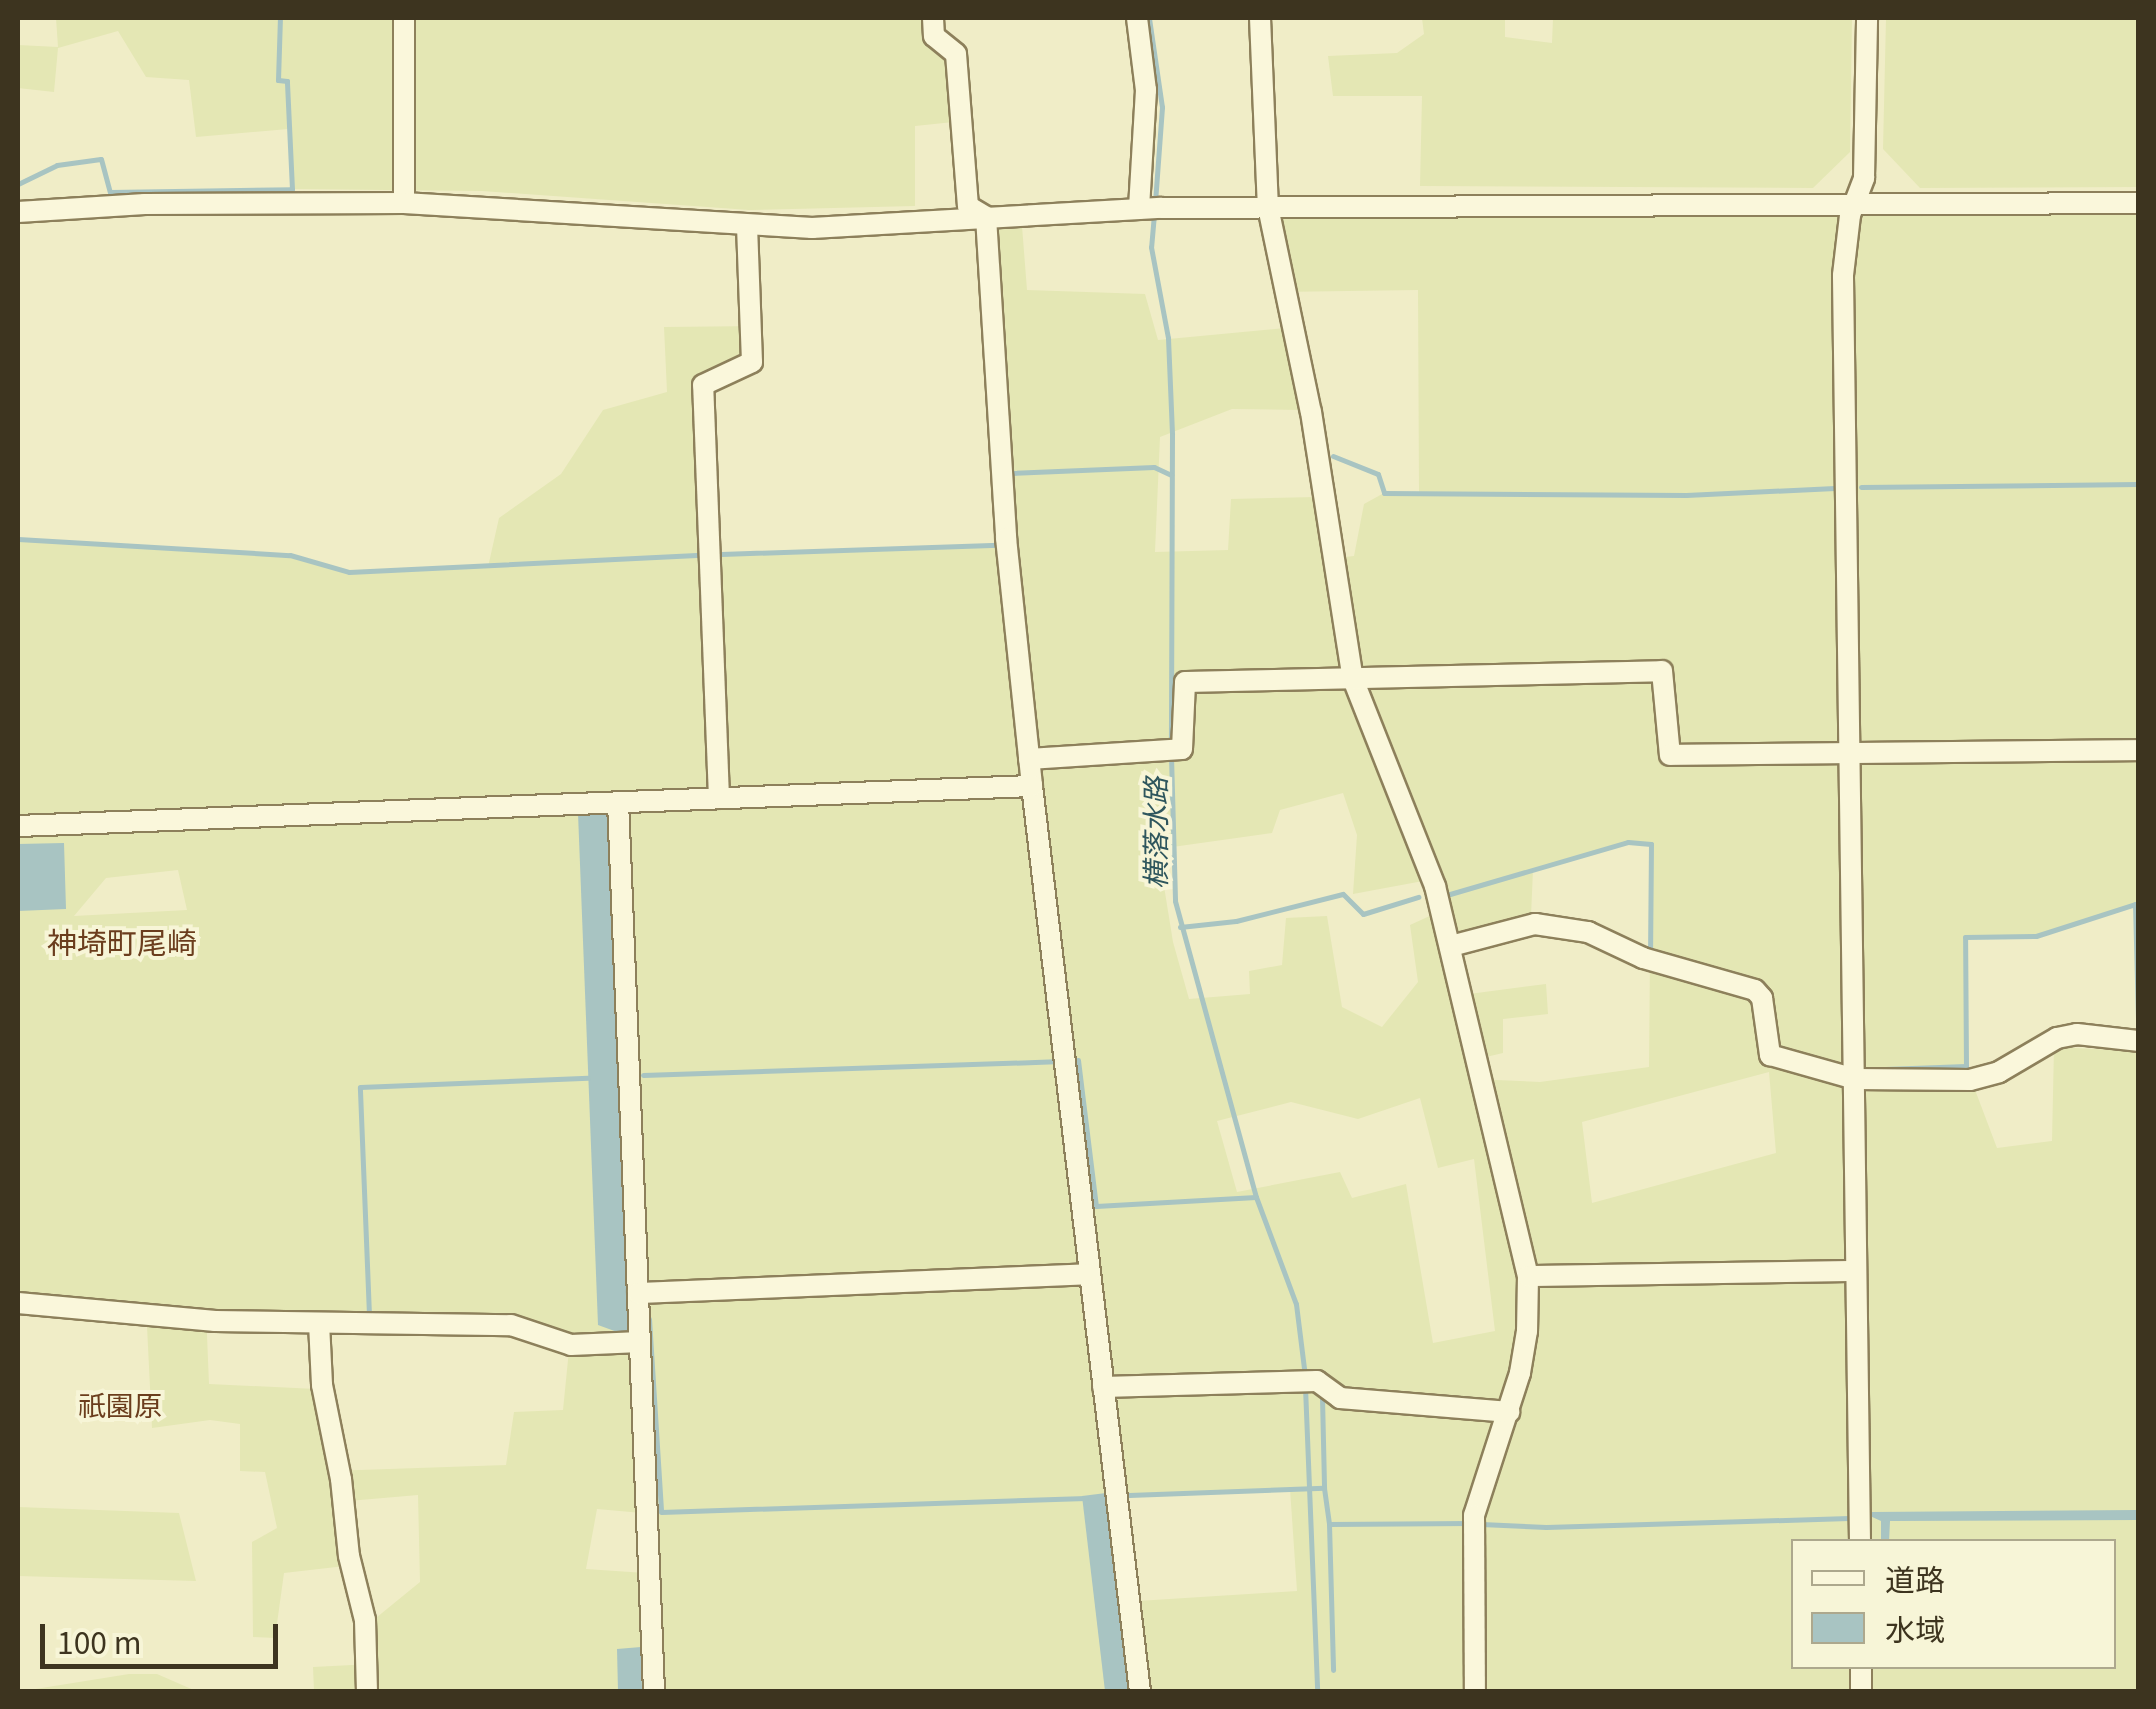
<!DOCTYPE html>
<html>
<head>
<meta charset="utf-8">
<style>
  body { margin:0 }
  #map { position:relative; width:2156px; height:1709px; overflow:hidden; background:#f0edc7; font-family:Georgia,"Noto Sans JP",serif }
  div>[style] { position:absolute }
  .farmland>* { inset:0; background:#e4e7b4 }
  .water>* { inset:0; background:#a8c4c2 }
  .stream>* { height:5px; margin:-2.5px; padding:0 2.5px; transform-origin:2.5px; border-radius:2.5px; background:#a8c4c2 }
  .roads { filter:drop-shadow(2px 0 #8d805b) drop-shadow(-2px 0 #8d805b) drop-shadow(0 2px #8d805b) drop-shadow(0 -2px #8d805b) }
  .minor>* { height:20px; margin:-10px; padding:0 10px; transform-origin:10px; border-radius:10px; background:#faf7db }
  span { translate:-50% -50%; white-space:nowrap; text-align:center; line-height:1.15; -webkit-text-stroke:8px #f7f5d7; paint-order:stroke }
  .water-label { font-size:28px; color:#2e565d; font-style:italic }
  .neighbourhood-label { font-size:28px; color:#6b3d1d }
  .quarter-label { font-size:30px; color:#6b3d1d }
  .frame { position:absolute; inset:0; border:20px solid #3d341f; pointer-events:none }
  .legend { position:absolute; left:1791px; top:1539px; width:325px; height:130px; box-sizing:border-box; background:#f7f5d7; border:2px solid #ada88d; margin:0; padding:12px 18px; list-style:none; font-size:30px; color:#3d341f }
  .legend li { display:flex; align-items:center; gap:20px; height:50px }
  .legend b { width:50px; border:2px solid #ada88d }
  .scale { position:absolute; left:40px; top:1624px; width:238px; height:45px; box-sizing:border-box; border:5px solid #3d341f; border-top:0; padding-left:12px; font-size:30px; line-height:35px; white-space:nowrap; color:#3d341f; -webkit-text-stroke:8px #f7f5d7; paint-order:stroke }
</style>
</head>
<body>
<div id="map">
  <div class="farmland">
    <div style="clip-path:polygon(56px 18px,927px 18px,950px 56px,953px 122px,915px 126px,915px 206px,749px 210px,482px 191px,292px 189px,288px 129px,196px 137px,189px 80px,146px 77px,118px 31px,58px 48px,54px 92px,18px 88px,18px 45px,58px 47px)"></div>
    <div style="clip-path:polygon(1422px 18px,1505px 18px,1505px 37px,1552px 43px,1553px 18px,1852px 18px,1850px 152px,1813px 188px,1420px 186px,1422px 96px,1333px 96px,1328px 56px,1397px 53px,1424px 34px)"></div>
    <div style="clip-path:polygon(1886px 18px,2138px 18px,2138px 187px,1920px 188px,1883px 149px)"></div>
    <div style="clip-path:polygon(evenodd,2138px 214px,2138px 903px,2036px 936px,1965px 938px,1966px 1066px,1997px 1148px,2052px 1141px,2054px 1047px,2135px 1051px,2138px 1018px,2138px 1691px,314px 1691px,313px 1667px,372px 1664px,371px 1622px,420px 1582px,418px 1495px,337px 1502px,345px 1566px,284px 1573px,275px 1638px,253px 1637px,252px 1542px,277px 1528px,265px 1472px,240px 1471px,240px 1424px,210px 1420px,152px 1428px,146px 1306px,18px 1293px,18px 539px,290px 555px,349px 572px,488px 567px,499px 518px,561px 474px,603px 410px,667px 392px,664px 327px,760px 326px,760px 368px,714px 387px,721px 554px,1011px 545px,992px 229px,1022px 226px,1027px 290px,1145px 294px,1158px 340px,1285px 328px,1301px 410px,1232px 409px,1160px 437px,1155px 552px,1228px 550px,1231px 499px,1316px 497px,1326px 559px,1354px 556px,1364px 504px,1384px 493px,1419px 492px,1418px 290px,1278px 292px,1264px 223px,1289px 218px,2138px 214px,1343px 793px,1357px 835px,1353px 894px,1423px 881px,1434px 914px,1410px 925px,1418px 982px,1382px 1027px,1342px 1007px,1327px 916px,1286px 918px,1282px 965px,1249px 971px,1250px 994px,1189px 999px,1173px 942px,1158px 849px,1272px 833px,1280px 810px,1343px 793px,2138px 214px,1628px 842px,1651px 844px,1649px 1067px,1540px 1082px,1473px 1079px,1469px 1061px,1503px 1053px,1503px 1019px,1548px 1014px,1546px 984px,1454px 996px,1441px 942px,1531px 916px,1533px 870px,1628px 842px,2138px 214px,178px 870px,187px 910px,74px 916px,106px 878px,178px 870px,2138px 214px,1769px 1072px,1776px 1153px,1592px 1203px,1582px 1122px,1769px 1072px,2138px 214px,1420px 1098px,1438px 1168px,1474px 1159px,1495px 1331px,1433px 1343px,1406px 1184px,1352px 1198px,1340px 1172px,1237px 1192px,1217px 1121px,1291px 1102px,1358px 1119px,1420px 1098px,2138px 214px,206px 1311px,511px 1320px,570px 1340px,563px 1410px,514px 1412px,506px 1465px,330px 1471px,316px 1389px,209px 1384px,206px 1311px,2138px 214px,1290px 1489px,1297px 1591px,1106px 1603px,1082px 1496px,1290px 1489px,2138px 214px,597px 1509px,642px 1513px,645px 1573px,586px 1569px,597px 1509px,2138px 214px,1794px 1542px,2114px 1542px,2114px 1666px,1794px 1666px,1794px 1542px)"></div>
    <div style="clip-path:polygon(18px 1507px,179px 1513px,196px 1581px,18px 1576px)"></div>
    <div style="clip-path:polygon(129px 1674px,157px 1674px,196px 1691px,23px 1691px)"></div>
  </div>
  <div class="water">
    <div style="clip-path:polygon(610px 811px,631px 1329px,620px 1333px,598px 1325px,578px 813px)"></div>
    <div style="clip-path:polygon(64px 843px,66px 909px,18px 911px,18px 844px)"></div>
    <div style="clip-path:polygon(1106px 1493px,1129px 1691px,1105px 1691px,1082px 1496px)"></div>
    <div style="clip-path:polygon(2138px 1510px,2138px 1520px,1890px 1521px,1889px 1542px,1881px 1541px,1881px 1521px,1870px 1516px,1871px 1512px)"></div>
    <div style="clip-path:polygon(641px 1647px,642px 1691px,618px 1691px,617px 1649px)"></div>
  </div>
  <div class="stream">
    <div style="left:1149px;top:18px;width:90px;rotate:81.7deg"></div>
    <div style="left:1162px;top:107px;width:96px;rotate:94.2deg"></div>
    <div style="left:18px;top:184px;width:43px;rotate:-26deg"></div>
    <div style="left:57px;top:165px;width:44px;rotate:-7.8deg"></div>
    <div style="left:101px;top:159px;width:34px;rotate:75deg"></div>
    <div style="left:110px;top:192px;width:182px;rotate:-0.9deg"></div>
    <div style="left:292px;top:189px;width:108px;rotate:-92.7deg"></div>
    <div style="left:287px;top:81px;width:9px;rotate:-174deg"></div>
    <div style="left:278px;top:80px;width:62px;rotate:-88.2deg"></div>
    <div style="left:1154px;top:214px;width:33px;rotate:95deg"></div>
    <div style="left:1151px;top:247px;width:93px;rotate:79.4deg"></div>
    <div style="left:1168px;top:338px;width:97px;rotate:87.6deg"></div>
    <div style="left:1172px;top:435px;width:310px;rotate:90.2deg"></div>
    <div style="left:1333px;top:456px;width:48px;rotate:21.8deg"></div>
    <div style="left:1378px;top:474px;width:20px;rotate:72deg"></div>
    <div style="left:1384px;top:493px;width:302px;rotate:0.4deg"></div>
    <div style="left:1686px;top:495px;width:149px;rotate:-2.7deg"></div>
    <div style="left:1009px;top:473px;width:145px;rotate:-2.4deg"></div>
    <div style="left:1154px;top:467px;width:19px;rotate:25deg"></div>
    <div style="left:1861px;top:487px;width:277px;rotate:-0.6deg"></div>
    <div style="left:18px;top:539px;width:272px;rotate:3.4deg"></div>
    <div style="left:290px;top:555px;width:61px;rotate:16.1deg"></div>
    <div style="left:349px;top:572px;width:353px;rotate:-2.8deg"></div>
    <div style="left:721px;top:554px;width:278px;rotate:-1.9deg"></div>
    <div style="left:1171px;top:756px;width:145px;rotate:88.4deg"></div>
    <div style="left:1175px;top:901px;width:307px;rotate:74.7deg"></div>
    <div style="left:1256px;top:1197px;width:114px;rotate:69.5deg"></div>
    <div style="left:1296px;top:1304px;width:73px;rotate:82.9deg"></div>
    <div style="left:1450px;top:894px;width:185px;rotate:-16.3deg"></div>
    <div style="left:1628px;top:842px;width:23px;rotate:5deg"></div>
    <div style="left:1651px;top:844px;width:106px;rotate:90.5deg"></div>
    <div style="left:1650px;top:950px;width:6px;rotate:18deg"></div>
    <div style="left:1180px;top:927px;width:56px;rotate:-6.1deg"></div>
    <div style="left:1236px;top:921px;width:110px;rotate:-14.2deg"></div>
    <div style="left:1343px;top:894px;width:28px;rotate:45deg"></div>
    <div style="left:1363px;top:914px;width:58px;rotate:-17.2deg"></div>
    <div style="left:1078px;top:1060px;width:147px;rotate:83deg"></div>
    <div style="left:1096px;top:1206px;width:160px;rotate:-3.2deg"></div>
    <div style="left:1885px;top:1069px;width:81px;rotate:-2.1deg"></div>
    <div style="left:1966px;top:1066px;width:129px;rotate:-90.4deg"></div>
    <div style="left:1965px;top:937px;width:71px;rotate:-0.8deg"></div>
    <div style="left:2036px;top:936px;width:104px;rotate:-17.9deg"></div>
    <div style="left:2135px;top:904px;width:114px;rotate:88.5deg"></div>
    <div style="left:643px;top:1075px;width:412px;rotate:-1.9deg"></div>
    <div style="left:369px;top:1315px;width:228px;rotate:-92.3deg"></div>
    <div style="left:360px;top:1087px;width:228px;rotate:-2.3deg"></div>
    <div style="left:649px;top:1319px;width:193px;rotate:86.4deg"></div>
    <div style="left:661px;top:1512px;width:425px;rotate:-1.9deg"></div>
    <div style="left:1305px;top:1387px;width:305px;rotate:87.7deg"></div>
    <div style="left:1322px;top:1397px;width:91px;rotate:88.7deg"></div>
    <div style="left:1129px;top:1495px;width:195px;rotate:-2.1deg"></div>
    <div style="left:1324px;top:1488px;width:36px;rotate:82deg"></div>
    <div style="left:1329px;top:1524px;width:141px;rotate:-0.4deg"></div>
    <div style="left:1329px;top:1524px;width:146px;rotate:88.4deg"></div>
    <div style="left:1481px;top:1524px;width:65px;rotate:2.6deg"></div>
    <div style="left:1546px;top:1527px;width:303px;rotate:-1.7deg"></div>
  </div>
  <div class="roads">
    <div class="minor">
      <div style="left:933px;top:18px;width:18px;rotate:87deg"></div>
      <div style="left:934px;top:36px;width:28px;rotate:39deg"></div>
      <div style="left:956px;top:54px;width:152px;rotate:85.5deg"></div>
      <div style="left:968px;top:206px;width:21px;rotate:31deg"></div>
      <div style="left:986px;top:217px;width:322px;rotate:86.4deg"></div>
      <div style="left:1006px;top:538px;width:249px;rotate:84deg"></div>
      <div style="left:1032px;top:786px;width:912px;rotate:83.2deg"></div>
      <div style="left:1137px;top:18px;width:73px;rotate:82.9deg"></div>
      <div style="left:1146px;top:90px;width:119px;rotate:93.4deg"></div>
      <div style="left:1260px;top:18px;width:189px;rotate:87.6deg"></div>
      <div style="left:1268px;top:207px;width:209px;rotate:78.2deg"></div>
      <div style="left:1311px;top:412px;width:270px;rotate:81.1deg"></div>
      <div style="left:1353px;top:679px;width:223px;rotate:68.4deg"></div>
      <div style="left:1435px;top:886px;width:401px;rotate:76.6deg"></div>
      <div style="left:1528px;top:1276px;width:55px;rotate:91deg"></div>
      <div style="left:1527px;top:1331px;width:43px;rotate:99.5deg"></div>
      <div style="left:1520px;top:1373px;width:149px;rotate:107.9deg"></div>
      <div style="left:1474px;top:1515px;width:177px;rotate:89.7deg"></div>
      <div style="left:404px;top:203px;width:185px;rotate:-90deg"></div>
      <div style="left:18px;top:212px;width:127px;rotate:-3.6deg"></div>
      <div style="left:145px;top:204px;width:259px;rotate:-0.2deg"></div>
      <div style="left:404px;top:203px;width:409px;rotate:3.5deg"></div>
      <div style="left:812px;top:228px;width:350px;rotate:-3.3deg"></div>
      <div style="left:1161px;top:208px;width:977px;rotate:-0.29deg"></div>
      <div style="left:1029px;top:759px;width:153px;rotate:-3.7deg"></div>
      <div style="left:1182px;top:749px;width:67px;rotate:-87.4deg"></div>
      <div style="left:1185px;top:682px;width:477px;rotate:-1.3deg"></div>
      <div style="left:1662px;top:671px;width:84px;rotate:84.6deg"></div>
      <div style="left:1670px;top:755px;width:468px;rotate:-0.6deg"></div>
      <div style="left:719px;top:798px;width:413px;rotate:-92.2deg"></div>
      <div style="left:703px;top:385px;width:54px;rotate:-25.1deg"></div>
      <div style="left:752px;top:362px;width:135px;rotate:-92.1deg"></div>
      <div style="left:618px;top:802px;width:891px;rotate:87.68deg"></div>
      <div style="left:18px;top:826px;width:1015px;rotate:-2.26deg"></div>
      <div style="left:1451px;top:946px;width:87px;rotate:-14.7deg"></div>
      <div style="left:1535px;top:924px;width:54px;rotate:8.6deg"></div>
      <div style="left:1588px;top:932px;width:61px;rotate:25.3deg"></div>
      <div style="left:1643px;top:958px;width:116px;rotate:15.9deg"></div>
      <div style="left:1755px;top:990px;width:11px;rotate:49deg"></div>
      <div style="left:1762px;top:998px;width:58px;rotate:82deg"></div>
      <div style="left:1770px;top:1055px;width:88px;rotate:15.8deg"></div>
      <div style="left:1855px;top:1079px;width:115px;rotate:0.5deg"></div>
      <div style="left:1970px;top:1080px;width:30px;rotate:-15deg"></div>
      <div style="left:1999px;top:1072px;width:67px;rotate:-30.4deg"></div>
      <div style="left:2057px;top:1038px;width:20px;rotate:-11deg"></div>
      <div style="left:2077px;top:1034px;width:61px;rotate:6.5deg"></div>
      <div style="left:1528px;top:1276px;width:327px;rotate:-0.9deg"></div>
      <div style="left:638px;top:1293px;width:452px;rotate:-2.4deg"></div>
      <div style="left:18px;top:1303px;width:198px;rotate:5.2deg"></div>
      <div style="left:215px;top:1321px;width:296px;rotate:0.8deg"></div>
      <div style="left:511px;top:1325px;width:63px;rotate:18.4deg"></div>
      <div style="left:571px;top:1345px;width:69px;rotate:-2.5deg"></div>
      <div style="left:319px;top:1323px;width:62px;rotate:87.2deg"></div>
      <div style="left:322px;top:1385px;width:96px;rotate:78.6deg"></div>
      <div style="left:341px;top:1479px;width:77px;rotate:84.1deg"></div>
      <div style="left:349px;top:1556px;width:66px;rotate:76deg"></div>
      <div style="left:365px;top:1620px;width:72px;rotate:88.4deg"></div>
      <div style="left:1103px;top:1387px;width:214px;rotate:-1.6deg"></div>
      <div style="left:1317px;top:1381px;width:29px;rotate:36deg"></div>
      <div style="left:1340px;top:1398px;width:170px;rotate:4.7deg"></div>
      <div style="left:1860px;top:1542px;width:1267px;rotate:-90.77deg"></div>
      <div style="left:1843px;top:275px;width:60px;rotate:-83.3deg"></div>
      <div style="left:1850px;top:215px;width:40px;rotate:-69deg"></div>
      <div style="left:1864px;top:178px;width:160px;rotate:-88.9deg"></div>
      <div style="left:1861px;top:1666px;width:26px;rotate:90deg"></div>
    </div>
  </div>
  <div class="water-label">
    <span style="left:1154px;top:833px;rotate:-90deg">横落水路</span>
  </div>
  <div class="neighbourhood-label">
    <span style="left:120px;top:1404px">祇園原</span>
  </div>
  <div class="quarter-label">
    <span style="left:122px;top:941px">神埼町尾崎</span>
  </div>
  <div class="frame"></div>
  <ul class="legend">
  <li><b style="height:12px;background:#faf7db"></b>道路</li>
  <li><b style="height:28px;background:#a8c4c2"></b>水域</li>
  </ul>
  <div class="scale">100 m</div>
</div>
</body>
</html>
